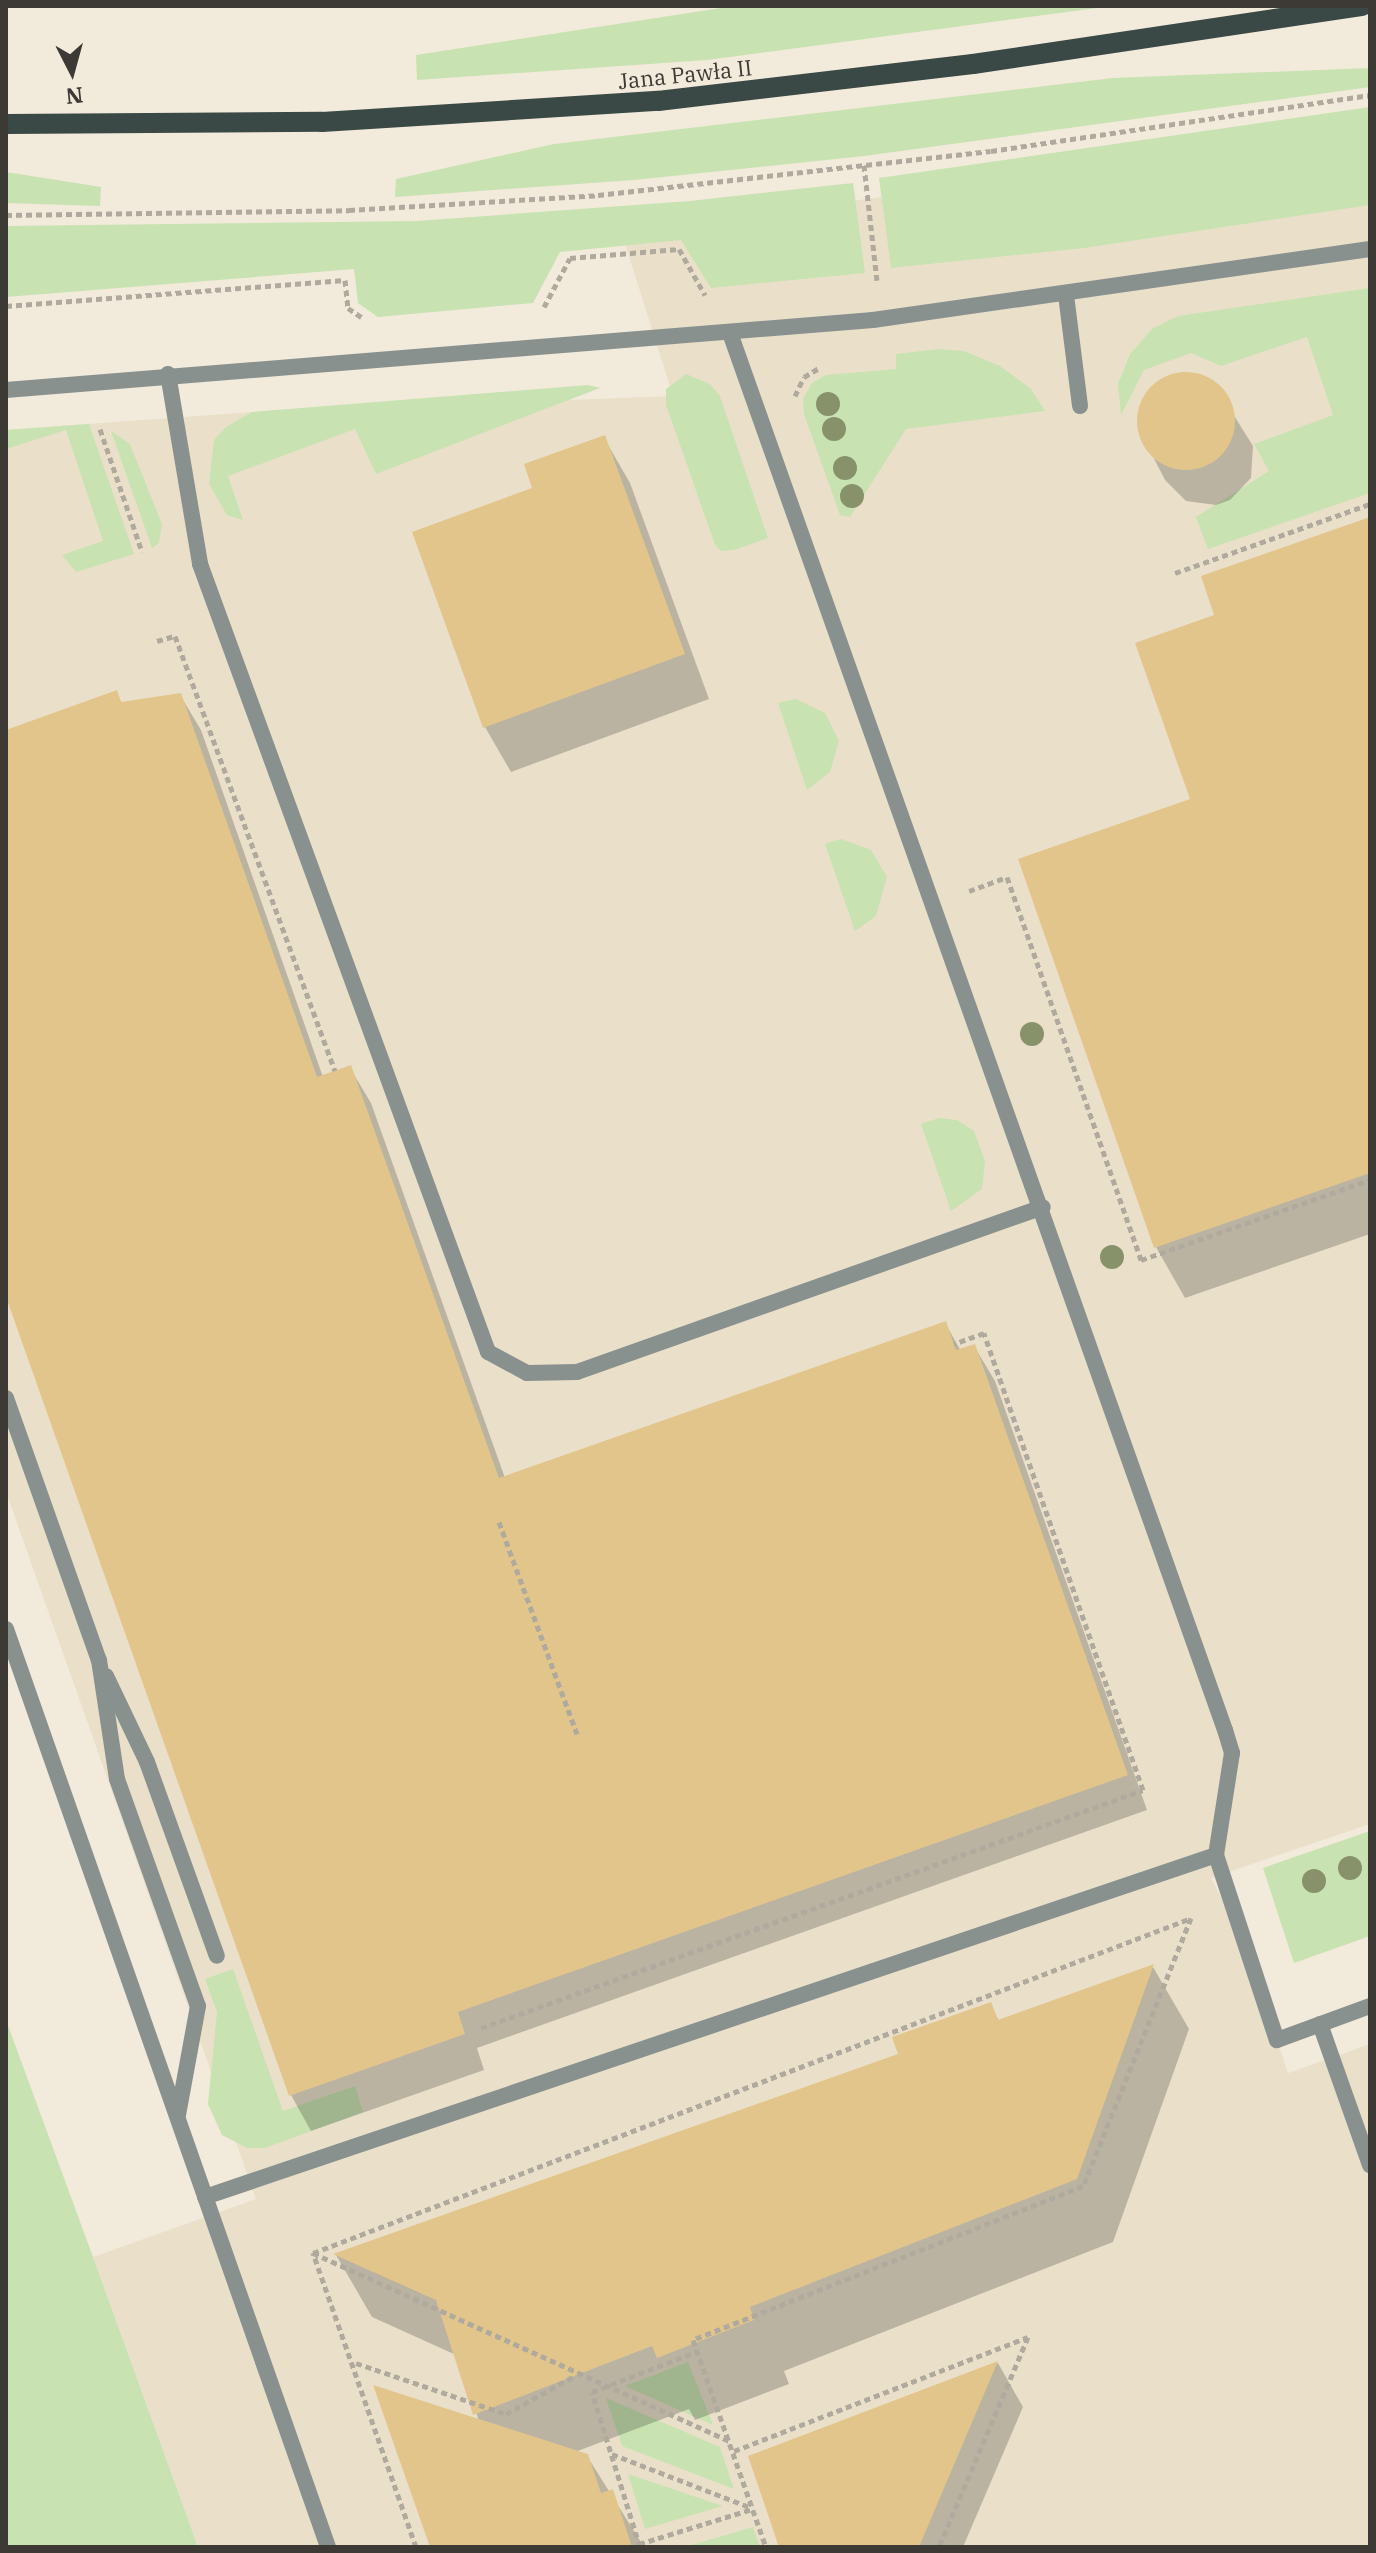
<!DOCTYPE html>
<html>
<head>
<meta charset="utf-8">
<style>
  body { margin:0 }
  #map { position:relative; width:1376px; height:2553px; overflow:hidden; background:#f2eadb; font-family:"IBM Plex Serif",serif }
  div>[style] { position:absolute }
  .built>* { inset:0; background:#eae0ca }
  .green>* { inset:0; background:#c8e2b1 }
  .shadow>* { inset:0; background:#0003 }
  .building>* { inset:0; background:#e2c58b }
  .round { border-radius:50% }
  .path>* { height:5px; margin-top:-2.5px; transform-origin:0; background:repeating-linear-gradient(90deg,#b0aa9e 0 6px,transparent 0 10px) }
  .lane>* { height:16px; margin:-8px; padding:0 8px; transform-origin:8px; border-radius:8px; background:#89918f }
  .primary>* { height:20px; margin:-10px; padding:0 10px; transform-origin:10px; border-radius:10px; background:#3a4846 }
  .trees>* { width:24px; height:24px; margin:-12px; border-radius:50%; background:#87926b }
  span { translate:-50% -50%; white-space:nowrap; text-align:center; line-height:1.15; -webkit-text-stroke:6px #f2eadb; paint-order:stroke }
  .street-label { font-size:22px; color:#3d3a35 }
  .frame { position:absolute; inset:0; border:8px solid #3d3a35; pointer-events:none }
  .north { position:absolute; left:32px; top:32px; width:80px; height:80px; -webkit-text-stroke:6px #f2eadb; paint-order:stroke; rotate:174deg; font-size:22px; font-weight:700; line-height:32px; text-align:center; color:#3d3a35 }
  .north::after { content:''; display:block; margin:auto; width:28px; height:36px; background:#3d3a35; clip-path:polygon(50% 0,100% 100%,50% 72%,0 100%) }
</style>
</head>
<body>
<div id="map">
  <div class="built">
    <div style="clip-path:polygon(1370px 127px,1370px 1824px,1211px 1878px,1241px 1935px,1288px 2073px,1370px 2044px,1370px 2547px,198px 2547px,93px 2257px,256px 2199px,6px 1492px,6px 430px,252px 412px,673px 396px,622px 234px)"></div>
  </div>
  <div class="green">
    <div style="clip-path:polygon(734px 6px,1112px 6px,707px 60px,417px 80px,416px 55px)"></div>
    <div style="clip-path:polygon(1370px 68px,1370px 87px,864px 156px,634px 180px,395px 197px,396px 179px,554px 144px,1113px 78px)"></div>
    <div style="clip-path:polygon(1370px 107px,1370px 205px,1084px 248px,891px 268px,879px 178px)"></div>
    <div style="clip-path:polygon(6px 172px,101px 187px,100px 206px,6px 203px)"></div>
    <div style="clip-path:polygon(853px 183px,865px 273px,711px 288px,681px 240px,560px 252px,533px 303px,378px 317px,358px 303px,354px 269px,6px 297px,6px 226px,417px 221px,690px 201px)"></div>
    <div style="clip-path:polygon(1370px 288px,1370px 493px,1208px 549px,1196px 517px,1269px 471px,1254px 444px,1333px 415px,1307px 337px,1221px 366px,1191px 353px,1144px 370px,1121px 415px,1118px 384px,1130px 354px,1152px 329px,1178px 316px)"></div>
    <div style="clip-path:polygon(939px 349px,964px 351px,1000px 366px,1031px 389px,1045px 411px,906px 429px,850px 517px,840px 515px,804px 414px,803px 399px,812px 383px,826px 375px,896px 369px,896px 354px)"></div>
    <div style="clip-path:polygon(686px 374px,710px 384px,720px 396px,768px 538px,734px 550px,721px 551px,715px 545px,666px 405px,666px 389px)"></div>
    <div style="clip-path:polygon(588px 385px,600px 388px,376px 474px,355px 429px,228px 476px,243px 520px,227px 515px,209px 484px,214px 440px,226px 427px,252px 412px)"></div>
    <div style="clip-path:polygon(89px 424px,134px 554px,76px 572px,62px 555px,103px 541px,66px 430px,6px 449px,6px 430px)"></div>
    <div style="clip-path:polygon(111px 431px,130px 444px,162px 524px,159px 543px,152px 548px)"></div>
    <div style="clip-path:polygon(796px 699px,825px 713px,839px 741px,830px 772px,807px 790px,778px 703px)"></div>
    <div style="clip-path:polygon(841px 839px,871px 850px,887px 877px,876px 916px,855px 931px,825px 844px)"></div>
    <div style="clip-path:polygon(939px 1118px,957px 1120px,974px 1131px,985px 1161px,982px 1189px,951px 1211px,921px 1124px)"></div>
    <div style="clip-path:polygon(1370px 1831px,1370px 1936px,1294px 1963px,1263px 1868px)"></div>
    <div style="clip-path:polygon(233px 1969px,283px 2111px,355px 2086px,363px 2112px,265px 2148px,247px 2148px,222px 2135px,208px 2104px,217px 2012px,205px 1979px)"></div>
    <div style="clip-path:polygon(6px 2020px,93px 2257px,198px 2547px,6px 2547px)"></div>
    <div style="clip-path:polygon(688px 2362px,713px 2425px,625px 2386px)"></div>
    <div style="clip-path:polygon(606px 2398px,720px 2447px,734px 2489px,622px 2446px)"></div>
    <div style="clip-path:polygon(628px 2474px,723px 2506px,645px 2529px)"></div>
    <div style="clip-path:polygon(753px 2527px,760px 2547px,685px 2547px)"></div>
  </div>
  <div class="shadow">
    <div style="clip-path:polygon(1182px 375px,1213px 382px,1253px 446px,1251px 478px,1230px 500px,1216px 505px,1186px 501px,1165px 480px,1139px 429px,1144px 399px,1153px 388px)"></div>
    <div style="clip-path:polygon(604px 438px,630px 483px,709px 699px,511px 772px,485px 727px,534px 490px)"></div>
    <div style="clip-path:polygon(1370px 520px,1370px 1234px,1185px 1298px,1156px 1247px,1021px 860px,1192px 801px)"></div>
    <div style="clip-path:polygon(116px 692px,122px 704px,180px 695px,201px 730px,323px 1077px,350px 1068px,371px 1103px,505px 1478px,945px 1323px,961px 1351px,974px 1346px,995px 1381px,1147px 1810px,477px 2048px,484px 2070px,311px 2131px,291px 2095px,6px 1291px,6px 732px)"></div>
    <div style="clip-path:polygon(1153px 1967px,1189px 2029px,1113px 2242px,784px 2371px,789px 2384px,695px 2420px,689px 2409px,575px 2452px,587px 2456px,644px 2547px,432px 2547px,479px 2421px,456px 2355px,372px 2317px,336px 2255px,901px 2055px,990px 2004px,999px 2021px)"></div>
    <div style="clip-path:polygon(998px 2363px,1023px 2407px,963px 2547px,779px 2547px,751px 2457px)"></div>
  </div>
  <div class="building">
    <div class="round" style="left:1137px;top:372px;width:98px;height:98px"></div>
    <div style="clip-path:polygon(605px 435px,685px 654px,483px 728px,412px 532px,532px 488px,524px 464px)"></div>
    <div style="clip-path:polygon(1370px 517px,1370px 1173px,1154px 1248px,1018px 859px,1190px 799px,1135px 643px,1214px 615px,1201px 576px)"></div>
    <div style="clip-path:polygon(117px 690px,121px 702px,181px 693px,317px 1077px,351px 1065px,499px 1478px,946px 1321px,956px 1350px,975px 1344px,1128px 1775px,458px 2012px,465px 2034px,289px 2096px,6px 1297px,6px 730px)"></div>
    <div style="clip-path:polygon(1154px 1964px,1077px 2179px,750px 2307px,754px 2320px,657px 2358px,652px 2346px,473px 2415px,436px 2300px,333px 2254px,898px 2054px,892px 2037px,991px 2002px,998px 2020px)"></div>
    <div style="clip-path:polygon(998px 2361px,919px 2547px,779px 2547px,748px 2456px)"></div>
    <div style="clip-path:polygon(373px 2385px,588px 2454px,601px 2493px,613px 2489px,632px 2547px,430px 2547px)"></div>
  </div>
  <div class="path">
    <div style="left:864px;top:165px;width:116px;rotate:83.6deg"></div>
    <div style="left:6px;top:215px;width:343px;rotate:-0.8deg"></div>
    <div style="left:349px;top:210px;width:249px;rotate:-3.4deg"></div>
    <div style="left:598px;top:195px;width:395px;rotate:-6.4deg"></div>
    <div style="left:991px;top:151px;width:383px;rotate:-8.4deg"></div>
    <div style="left:6px;top:306px;width:340px;rotate:-4.4deg"></div>
    <div style="left:345px;top:280px;width:28px;rotate:84deg"></div>
    <div style="left:348px;top:308px;width:18px;rotate:34deg"></div>
    <div style="left:544px;top:307px;width:55px;rotate:-62deg"></div>
    <div style="left:570px;top:258px;width:109px;rotate:-4.7deg"></div>
    <div style="left:679px;top:249px;width:53px;rotate:60.5deg"></div>
    <div style="left:795px;top:396px;width:21px;rotate:-65deg"></div>
    <div style="left:804px;top:377px;width:17px;rotate:-31deg"></div>
    <div style="left:100px;top:429px;width:130px;rotate:71.1deg"></div>
    <div style="left:1175px;top:573px;width:207px;rotate:-19.5deg"></div>
    <div style="left:157px;top:641px;width:19px;rotate:-16deg"></div>
    <div style="left:175px;top:636px;width:463px;rotate:69.8deg"></div>
    <div style="left:969px;top:891px;width:40px;rotate:-20.2deg"></div>
    <div style="left:1007px;top:877px;width:406px;rotate:70.7deg"></div>
    <div style="left:1141px;top:1260px;width:243px;rotate:-19.3deg"></div>
    <div style="left:499px;top:1522px;width:226px;rotate:69.8deg"></div>
    <div style="left:481px;top:2028px;width:703px;rotate:-19.77deg"></div>
    <div style="left:1143px;top:1790px;width:484px;rotate:-109.2deg"></div>
    <div style="left:984px;top:1333px;width:32px;rotate:160deg"></div>
    <div style="left:313px;top:2253px;width:457px;rotate:24.3deg"></div>
    <div style="left:356px;top:2363px;width:158px;rotate:18.8deg"></div>
    <div style="left:506px;top:2414px;width:80px;rotate:-29.1deg"></div>
    <div style="left:734px;top:2451px;width:315px;rotate:-21.2deg"></div>
    <div style="left:1028px;top:2337px;width:228px;rotate:113deg"></div>
    <div style="left:612px;top:2454px;width:150px;rotate:21.1deg"></div>
    <div style="left:639px;top:2544px;width:118px;rotate:-17.2deg"></div>
    <div style="left:416px;top:2547px;width:312px;rotate:-109.3deg"></div>
    <div style="left:313px;top:2253px;width:940px;rotate:-20.88deg"></div>
    <div style="left:1191px;top:1918px;width:289px;rotate:111.9deg"></div>
    <div style="left:1083px;top:2186px;width:419px;rotate:158.5deg"></div>
    <div style="left:693px;top:2340px;width:219px;rotate:70.6deg"></div>
    <div style="left:640px;top:2547px;width:162px;rotate:-107.2deg"></div>
    <div style="left:592px;top:2392px;width:114px;rotate:-21.1deg"></div>
  </div>
  <div class="lane">
    <div style="left:1066px;top:295px;width:112px;rotate:82.8deg"></div>
    <div style="left:730px;top:333px;width:1482px;rotate:70.49deg"></div>
    <div style="left:1225px;top:1730px;width:24px;rotate:73deg"></div>
    <div style="left:1232px;top:1753px;width:103px;rotate:98.9deg"></div>
    <div style="left:1216px;top:1855px;width:195px;rotate:71.8deg"></div>
    <div style="left:1277px;top:2040px;width:99px;rotate:-20.1deg"></div>
    <div style="left:168px;top:374px;width:193px;rotate:80.4deg"></div>
    <div style="left:200px;top:564px;width:839px;rotate:69.92deg"></div>
    <div style="left:488px;top:1352px;width:44px;rotate:28.3deg"></div>
    <div style="left:527px;top:1373px;width:50px;rotate:-1.1deg"></div>
    <div style="left:577px;top:1372px;width:494px;rotate:-19.5deg"></div>
    <div style="left:6px;top:390px;width:870px;rotate:-4.62deg"></div>
    <div style="left:873px;top:320px;width:502px;rotate:-8.13deg"></div>
    <div style="left:6px;top:1398px;width:278px;rotate:70.5deg"></div>
    <div style="left:99px;top:1660px;width:120px;rotate:81.4deg"></div>
    <div style="left:117px;top:1779px;width:241px;rotate:70.4deg"></div>
    <div style="left:198px;top:2006px;width:111px;rotate:100.4deg"></div>
    <div style="left:6px;top:1629px;width:973px;rotate:70.67deg"></div>
    <div style="left:106px;top:1676px;width:95px;rotate:64.5deg"></div>
    <div style="left:147px;top:1762px;width:206px;rotate:70.2deg"></div>
    <div style="left:1320px;top:2024px;width:150px;rotate:70.5deg"></div>
    <div style="left:205px;top:2197px;width:1067px;rotate:-18.69deg"></div>
  </div>
  <div class="primary">
    <div style="left:6px;top:124px;width:316px;rotate:-0.4deg"></div>
    <div style="left:322px;top:122px;width:337px;rotate:-3.6deg"></div>
    <div style="left:658px;top:101px;width:317px;rotate:-6.7deg"></div>
    <div style="left:973px;top:64px;width:394px;rotate:-8.5deg"></div>
  </div>
  <div class="trees">
    <div style="left:828px;top:404px"></div>
    <div style="left:834px;top:429px"></div>
    <div style="left:845px;top:468px"></div>
    <div style="left:852px;top:496px"></div>
    <div style="left:1032px;top:1034px"></div>
    <div style="left:1112px;top:1257px"></div>
    <div style="left:1350px;top:1868px"></div>
    <div style="left:1314px;top:1881px"></div>
  </div>
  <div class="street-label">
    <span style="left:685px;top:74px;rotate:-6deg">Jana Pawła II</span>
  </div>
  <div class="frame"></div>
  <div class="north">N</div>
</div>
</body>
</html>
